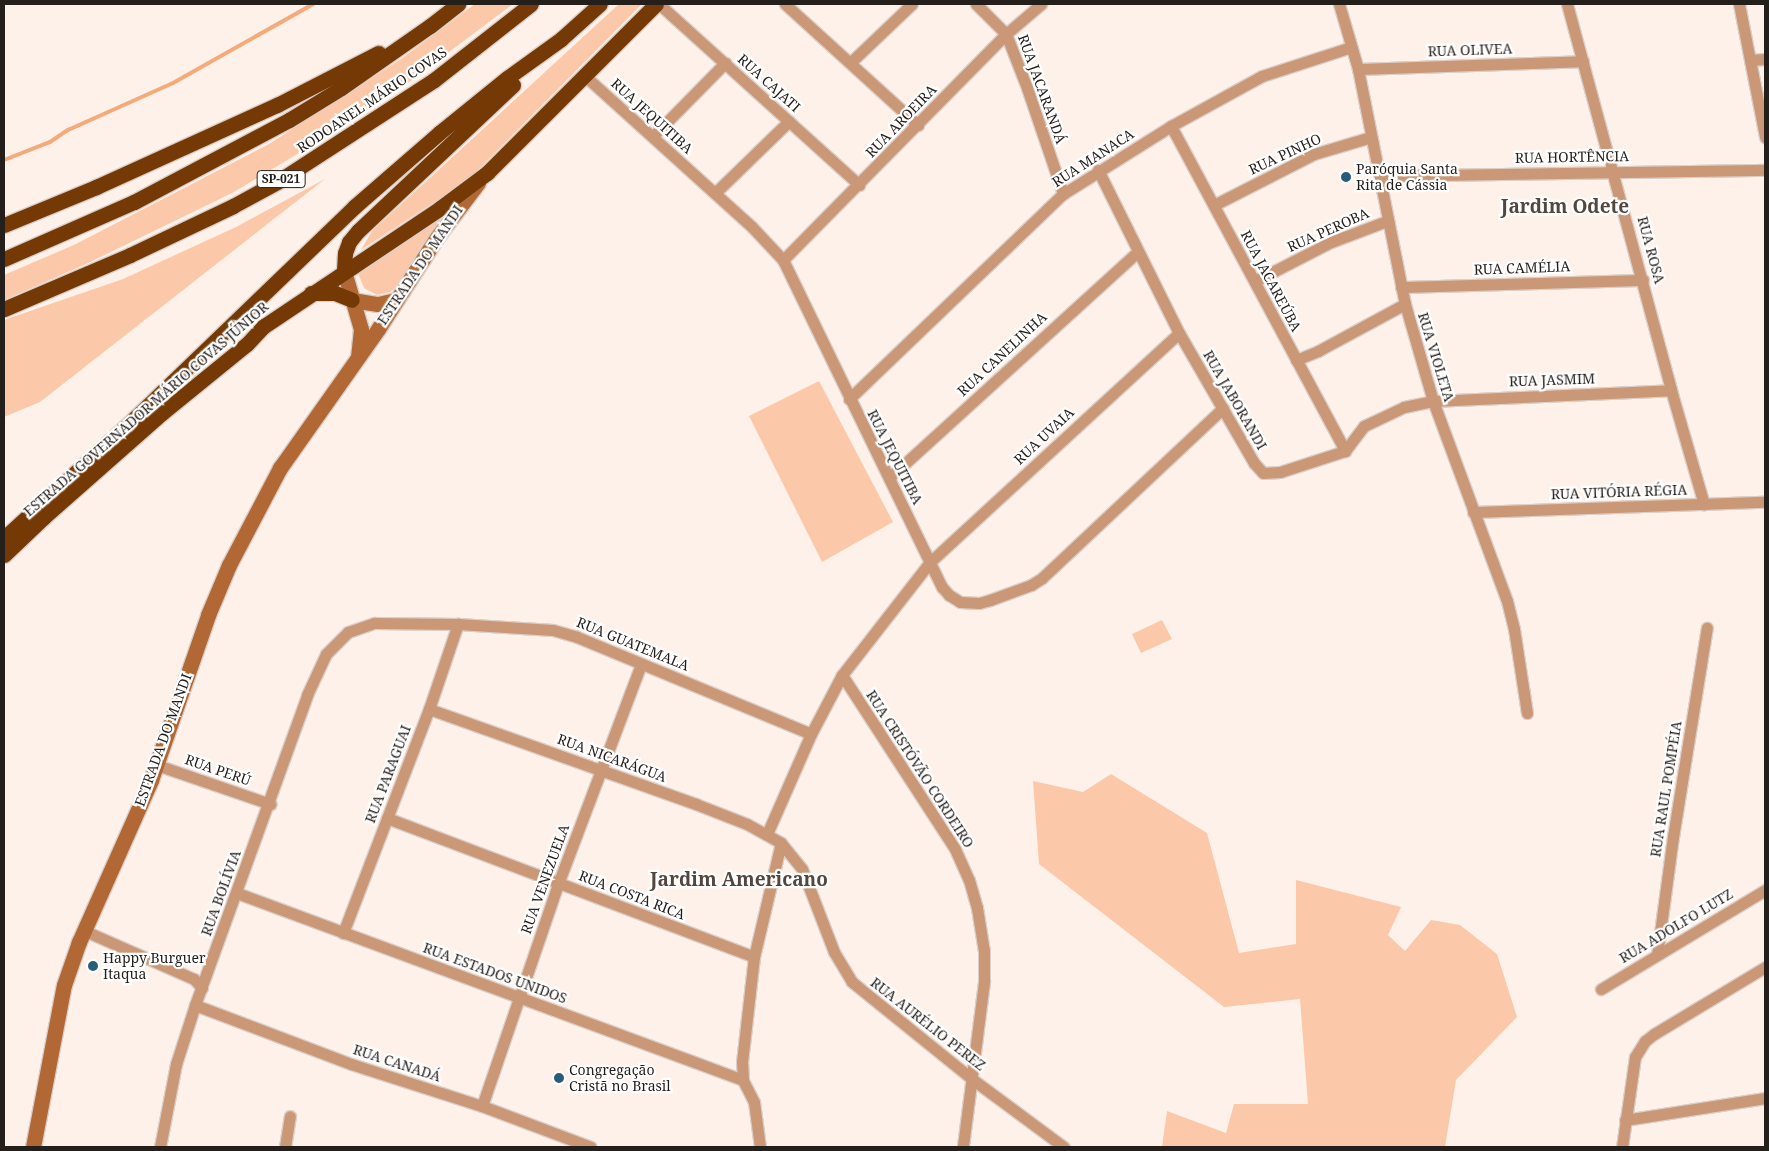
<!DOCTYPE html>
<html>
<head>
<meta charset="utf-8">
<style>
  body { margin:0 }
  #map { position:relative; width:1769px; height:1151px; overflow:hidden; background:#fef1e9; font-family:"Noto Serif",serif }
  div>[style] { position:absolute }
  .green>* { inset:0; background:#fbc9aa }
  .stream>* { height:4px; margin:-2px; padding:0 2px; transform-origin:2px; border-radius:2px; background:#f5aa7a }
  .roads { filter:drop-shadow(1px 0 #dbcfc8) drop-shadow(-1px 0 #dbcfc8) drop-shadow(0 1px #dbcfc8) drop-shadow(0 -1px #dbcfc8) }
  .street>* { height:11px; margin:-5.5px; padding:0 5.5px; transform-origin:5.5px; border-radius:5.5px; background:#ca9777 }
  .secondary>* { height:15px; margin:-7.5px; padding:0 7.5px; transform-origin:7.5px; border-radius:7.5px; background:#b16834 }
  .highway>* { height:15px; margin:-7.5px; padding:0 7.5px; transform-origin:7.5px; border-radius:7.5px; background:#743904 }
  .dots>* { width:14px; height:14px; translate:-50% -50%; box-sizing:border-box; border:2px solid #fff; border-radius:50% }
  span { translate:-50% -50%; white-space:nowrap; text-align:center; line-height:1.15; -webkit-text-stroke:4.5px #fff; paint-order:stroke }
  .shield-label span { padding:1px 4px; background:#fff; border:1px solid; border-radius:4px; -webkit-text-stroke-width:0 }
  .shield-label { font-size:12px; color:#251f1b; font-weight:700 }
  .street-label { font-size:14px; color:#251f1b }
  .poi-label { font-size:14px; color:#251f1b }
  .left { translate:0 -50%; text-align:left }
  .district-label { font-size:19px; color:#53463e; font-weight:700 }
  .frame { position:absolute; inset:0; border:5px solid #251f1b; pointer-events:none }
</style>
</head>
<body>
<div id="map">
  <div class="green">
    <div style="clip-path:polygon(475px 4px,513px 4px,401px 88px,341px 128px,232px 193px,86px 264px,4px 300px,4px 275px,76px 244px,269px 144px,401px 59px)"></div>
    <div style="clip-path:polygon(619px 4px,642px 4px,468px 180px,361px 250px,372px 231px)"></div>
    <div style="clip-path:polygon(325px 179px,40px 402px,4px 417px,4px 320px,123px 279px,236px 227px)"></div>
    <div style="clip-path:polygon(445px 213px,399px 285px,390px 292px,377px 295px,364px 288px,358px 273px,361px 267px)"></div>
    <div style="clip-path:polygon(819px 381px,893px 522px,822px 562px,749px 416px)"></div>
    <div style="clip-path:polygon(1162px 620px,1172px 639px,1141px 653px,1132px 634px)"></div>
    <div style="clip-path:polygon(1111px 774px,1207px 833px,1239px 953px,1296px 944px,1296px 880px,1401px 907px,1388px 935px,1405px 951px,1431px 920px,1460px 925px,1497px 954px,1517px 1017px,1456px 1080px,1445px 1147px,1162px 1147px,1167px 1111px,1226px 1133px,1234px 1104px,1308px 1104px,1300px 999px,1224px 1007px,1039px 864px,1033px 781px,1083px 792px)"></div>
  </div>
  <div class="stream">
    <div style="left:4px;top:160px;width:49px;rotate:-21.4deg"></div>
    <div style="left:50px;top:142px;width:22px;rotate:-34deg"></div>
    <div style="left:68px;top:130px;width:115px;rotate:-24.1deg"></div>
    <div style="left:173px;top:83px;width:161px;rotate:-29.4deg"></div>
  </div>
  <div class="roads">
    <div class="street">
      <div style="left:659px;top:4px;width:270px;rotate:42.1deg"></div>
      <div style="left:785px;top:4px;width:180px;rotate:42.3deg"></div>
      <div style="left:976px;top:4px;width:42px;rotate:45deg"></div>
      <div style="left:1006px;top:34px;width:58px;rotate:68.7deg"></div>
      <div style="left:1027px;top:88px;width:112px;rotate:71.2deg"></div>
      <div style="left:1339px;top:4px;width:68px;rotate:73.7deg"></div>
      <div style="left:1358px;top:69px;width:240px;rotate:78.7deg"></div>
      <div style="left:1405px;top:304px;width:101px;rotate:73.9deg"></div>
      <div style="left:1433px;top:401px;width:213px;rotate:69.7deg"></div>
      <div style="left:1507px;top:601px;width:29px;rotate:76deg"></div>
      <div style="left:1514px;top:629px;width:85px;rotate:81.2deg"></div>
      <div style="left:1567px;top:4px;width:400px;rotate:74.9deg"></div>
      <div style="left:1671px;top:390px;width:119px;rotate:73.9deg"></div>
      <div style="left:1739px;top:4px;width:136px;rotate:78.9deg"></div>
      <div style="left:1750px;top:60px;width:15px;rotate:-4deg"></div>
      <div style="left:851px;top:62px;width:84px;rotate:-43.6deg"></div>
      <div style="left:1358px;top:69px;width:225px;rotate:-2deg"></div>
      <div style="left:585px;top:76px;width:225px;rotate:42.1deg"></div>
      <div style="left:752px;top:227px;width:45px;rotate:46.8deg"></div>
      <div style="left:783px;top:260px;width:364px;rotate:64.1deg"></div>
      <div style="left:942px;top:587px;width:11px;rotate:49deg"></div>
      <div style="left:949px;top:595px;width:13px;rotate:32deg"></div>
      <div style="left:960px;top:602px;width:19px;rotate:3deg"></div>
      <div style="left:979px;top:603px;width:11px;rotate:-15deg"></div>
      <div style="left:990px;top:600px;width:44px;rotate:-20.1deg"></div>
      <div style="left:1031px;top:585px;width:13px;rotate:-32deg"></div>
      <div style="left:1042px;top:578px;width:248px;rotate:-43.2deg"></div>
      <div style="left:1171px;top:126px;width:369px;rotate:61.8deg"></div>
      <div style="left:653px;top:136px;width:103px;rotate:-45.4deg"></div>
      <div style="left:1098px;top:170px;width:182px;rotate:63.6deg"></div>
      <div style="left:1179px;top:333px;width:150px;rotate:60deg"></div>
      <div style="left:1254px;top:463px;width:13px;rotate:48deg"></div>
      <div style="left:1263px;top:473px;width:17px;rotate:-3deg"></div>
      <div style="left:1280px;top:472px;width:68px;rotate:-17.9deg"></div>
      <div style="left:1345px;top:451px;width:31px;rotate:-53deg"></div>
      <div style="left:1364px;top:426px;width:44px;rotate:-25.4deg"></div>
      <div style="left:1404px;top:407px;width:30px;rotate:-12deg"></div>
      <div style="left:1433px;top:401px;width:238px;rotate:-2.6deg"></div>
      <div style="left:1380px;top:176px;width:385px;rotate:-0.9deg"></div>
      <div style="left:715px;top:193px;width:103px;rotate:-44.2deg"></div>
      <div style="left:1214px;top:205px;width:112px;rotate:-27deg"></div>
      <div style="left:1314px;top:154px;width:59px;rotate:-16.6deg"></div>
      <div style="left:783px;top:260px;width:317px;rotate:-45.4deg"></div>
      <div style="left:1006px;top:34px;width:46px;rotate:-40.6deg"></div>
      <div style="left:1255px;top:281px;width:85px;rotate:-27.2deg"></div>
      <div style="left:1331px;top:242px;width:60px;rotate:-20.6deg"></div>
      <div style="left:1401px;top:287px;width:242px;rotate:-1.7deg"></div>
      <div style="left:1296px;top:360px;width:24px;rotate:-22deg"></div>
      <div style="left:1318px;top:351px;width:99px;rotate:-28.4deg"></div>
      <div style="left:849px;top:399px;width:296px;rotate:-43.8deg"></div>
      <div style="left:1063px;top:194px;width:128px;rotate:-32.2deg"></div>
      <div style="left:1171px;top:126px;width:104px;rotate:-28.8deg"></div>
      <div style="left:1262px;top:76px;width:94px;rotate:-18deg"></div>
      <div style="left:889px;top:478px;width:336px;rotate:-42.3deg"></div>
      <div style="left:1473px;top:512px;width:292px;rotate:-2deg"></div>
      <div style="left:842px;top:675px;width:207px;rotate:57deg"></div>
      <div style="left:955px;top:849px;width:34px;rotate:66deg"></div>
      <div style="left:969px;top:880px;width:29px;rotate:74deg"></div>
      <div style="left:977px;top:908px;width:44px;rotate:80.8deg"></div>
      <div style="left:984px;top:951px;width:31px;rotate:90deg"></div>
      <div style="left:984px;top:982px;width:166px;rotate:97.3deg"></div>
      <div style="left:429px;top:709px;width:283px;rotate:19.6deg"></div>
      <div style="left:696px;top:804px;width:55px;rotate:21.4deg"></div>
      <div style="left:747px;top:824px;width:39px;rotate:29deg"></div>
      <div style="left:781px;top:843px;width:33px;rotate:51deg"></div>
      <div style="left:802px;top:869px;width:89px;rotate:68.9deg"></div>
      <div style="left:834px;top:952px;width:35px;rotate:59deg"></div>
      <div style="left:852px;top:982px;width:154px;rotate:38.9deg"></div>
      <div style="left:972px;top:1079px;width:114px;rotate:36.5deg"></div>
      <div style="left:157px;top:765px;width:120px;rotate:19deg"></div>
      <div style="left:387px;top:818px;width:392px;rotate:20.7deg"></div>
      <div style="left:767px;top:834px;width:109px;rotate:-66.3deg"></div>
      <div style="left:811px;top:734px;width:67px;rotate:-62.3deg"></div>
      <div style="left:842px;top:675px;width:143px;rotate:-52.1deg"></div>
      <div style="left:930px;top:562px;width:338px;rotate:-42.6deg"></div>
      <div style="left:237px;top:893px;width:539px;rotate:20.28deg"></div>
      <div style="left:85px;top:931px;width:119px;rotate:23.8deg"></div>
      <div style="left:194px;top:979px;width:12px;rotate:48deg"></div>
      <div style="left:343px;top:933px;width:240px;rotate:-69deg"></div>
      <div style="left:429px;top:709px;width:90px;rotate:-71.2deg"></div>
      <div style="left:1657px;top:955px;width:119px;rotate:-82.3deg"></div>
      <div style="left:1673px;top:837px;width:212px;rotate:-80.8deg"></div>
      <div style="left:1601px;top:989px;width:192px;rotate:-31.1deg"></div>
      <div style="left:195px;top:1005px;width:167px;rotate:20.7deg"></div>
      <div style="left:351px;top:1064px;width:138px;rotate:17.8deg"></div>
      <div style="left:482px;top:1106px;width:116px;rotate:20.6deg"></div>
      <div style="left:482px;top:1106px;width:235px;rotate:-71.1deg"></div>
      <div style="left:558px;top:884px;width:235px;rotate:-69.3deg"></div>
      <div style="left:1625px;top:1120px;width:142px;rotate:-8.9deg"></div>
      <div style="left:160px;top:1147px;width:85px;rotate:-79.1deg"></div>
      <div style="left:176px;top:1064px;width:62px;rotate:-72.1deg"></div>
      <div style="left:195px;top:1005px;width:330px;rotate:-70.1deg"></div>
      <div style="left:307px;top:695px;width:45px;rotate:-65.1deg"></div>
      <div style="left:326px;top:654px;width:31px;rotate:-45deg"></div>
      <div style="left:348px;top:632px;width:28px;rotate:-19deg"></div>
      <div style="left:374px;top:623px;width:84px;rotate:0.7deg"></div>
      <div style="left:458px;top:624px;width:95px;rotate:3.6deg"></div>
      <div style="left:553px;top:630px;width:25px;rotate:16deg"></div>
      <div style="left:577px;top:637px;width:253px;rotate:22.5deg"></div>
      <div style="left:285px;top:1147px;width:31px;rotate:-81deg"></div>
      <div style="left:760px;top:1147px;width:45px;rotate:-97.6deg"></div>
      <div style="left:754px;top:1102px;width:25px;rotate:-117deg"></div>
      <div style="left:743px;top:1080px;width:18px;rotate:-93deg"></div>
      <div style="left:742px;top:1062px;width:106px;rotate:-83.5deg"></div>
      <div style="left:754px;top:957px;width:117px;rotate:-76.7deg"></div>
      <div style="left:1622px;top:1147px;width:91px;rotate:-81.8deg"></div>
      <div style="left:1635px;top:1057px;width:19px;rotate:-58deg"></div>
      <div style="left:1645px;top:1041px;width:11px;rotate:-38deg"></div>
      <div style="left:1654px;top:1034px;width:130px;rotate:-31.1deg"></div>
    </div>
    <div class="secondary">
      <div style="left:344px;top:271px;width:60px;rotate:73.7deg"></div>
      <div style="left:361px;top:329px;width:27px;rotate:96deg"></div>
      <div style="left:352px;top:300px;width:26px;rotate:9deg"></div>
      <div style="left:378px;top:304px;width:18px;rotate:-13deg"></div>
      <div style="left:33px;top:1147px;width:165px;rotate:-79.2deg"></div>
      <div style="left:64px;top:985px;width:46px;rotate:-70.8deg"></div>
      <div style="left:79px;top:942px;width:177px;rotate:-66deg"></div>
      <div style="left:151px;top:780px;width:175px;rotate:-70.9deg"></div>
      <div style="left:208px;top:615px;width:54px;rotate:-67.2deg"></div>
      <div style="left:229px;top:565px;width:110px;rotate:-62.3deg"></div>
      <div style="left:280px;top:468px;width:170px;rotate:-54.8deg"></div>
      <div style="left:378px;top:329px;width:109px;rotate:-57.3deg"></div>
      <div style="left:437px;top:237px;width:68px;rotate:-52.8deg"></div>
    </div>
    <div class="highway">
      <div style="left:4px;top:225px;width:100px;rotate:-22.4deg"></div>
      <div style="left:96px;top:187px;width:199px;rotate:-24.4deg"></div>
      <div style="left:277px;top:105px;width:114px;rotate:-27.2deg"></div>
      <div style="left:4px;top:259px;width:142px;rotate:-23.7deg"></div>
      <div style="left:134px;top:202px;width:175px;rotate:-27.9deg"></div>
      <div style="left:289px;top:120px;width:61px;rotate:-31.6deg"></div>
      <div style="left:341px;top:88px;width:108px;rotate:-34.9deg"></div>
      <div style="left:430px;top:26px;width:36px;rotate:-38deg"></div>
      <div style="left:344px;top:271px;width:18px;rotate:-87deg"></div>
      <div style="left:345px;top:253px;width:12px;rotate:-70deg"></div>
      <div style="left:349px;top:242px;width:14px;rotate:-51deg"></div>
      <div style="left:358px;top:231px;width:213px;rotate:-43.3deg"></div>
      <div style="left:311px;top:293px;width:24px"></div>
      <div style="left:335px;top:293px;width:18px;rotate:22deg"></div>
      <div style="left:4px;top:309px;width:137px;rotate:-23.2deg"></div>
      <div style="left:130px;top:255px;width:114px;rotate:-25.4deg"></div>
      <div style="left:233px;top:206px;width:50px;rotate:-28.6deg"></div>
      <div style="left:277px;top:182px;width:187px;rotate:-33deg"></div>
      <div style="left:434px;top:80px;width:123px;rotate:-38.1deg"></div>
      <div style="left:4px;top:538px;width:179px;rotate:-42.5deg"></div>
      <div style="left:136px;top:417px;width:303px;rotate:-43.9deg"></div>
      <div style="left:354px;top:207px;width:113px;rotate:-41deg"></div>
      <div style="left:439px;top:133px;width:87px;rotate:-39deg"></div>
      <div style="left:507px;top:78px;width:67px;rotate:-35.8deg"></div>
      <div style="left:561px;top:39px;width:52px;rotate:-41.9deg"></div>
      <div style="left:4px;top:555px;width:55px;rotate:-43.5deg"></div>
      <div style="left:44px;top:517px;width:157px;rotate:-41.4deg"></div>
      <div style="left:162px;top:413px;width:109px;rotate:-39.1deg"></div>
      <div style="left:247px;top:344px;width:25px;rotate:-47deg"></div>
      <div style="left:264px;top:326px;width:212px;rotate:-33.8deg"></div>
      <div style="left:440px;top:208px;width:59px;rotate:-36.7deg"></div>
      <div style="left:487px;top:173px;width:239px;rotate:-45deg"></div>
    </div>
  </div>
  <div class="dots">
    <div style="left:1346px;top:177px;background:#275d78"></div>
    <div style="left:93px;top:966px;background:#275d78"></div>
    <div style="left:559px;top:1078px;background:#275d78"></div>
  </div>
  <div class="shield-label">
    <span style="left:281px;top:179px">SP-021</span>
  </div>
  <div class="street-label">
    <span style="left:1470px;top:50px;rotate:-2deg">RUA OLIVEA</span>
    <span style="left:769px;top:83px;rotate:42deg">RUA CAJATI</span>
    <span style="left:1042px;top:89px;rotate:70deg">RUA JACARANDÁ</span>
    <span style="left:372px;top:100px;rotate:-34deg">RODOANEL MÁRIO COVAS</span>
    <span style="left:652px;top:116px;rotate:42deg">RUA JEQUITIBA</span>
    <span style="left:901px;top:121px;rotate:-46deg">RUA AROEIRA</span>
    <span style="left:1285px;top:154px;rotate:-25deg">RUA PINHO</span>
    <span style="left:1572px;top:157px;rotate:-1deg">RUA HORTÊNCIA</span>
    <span style="left:1093px;top:158px;rotate:-33deg">RUA MANACA</span>
    <span style="left:1328px;top:230px;rotate:-24deg">RUA PEROBA</span>
    <span style="left:1651px;top:250px;rotate:75deg">RUA ROSA</span>
    <span style="left:420px;top:265px;rotate:-56deg">ESTRADA DO MANDI</span>
    <span style="left:1522px;top:268px;rotate:-2deg">RUA CAMÉLIA</span>
    <span style="left:1271px;top:281px;rotate:62deg">RUA JACAREÚBA</span>
    <span style="left:1002px;top:354px;rotate:-43deg">RUA CANELINHA</span>
    <span style="left:1436px;top:357px;rotate:73deg">RUA VIOLETA</span>
    <span style="left:1552px;top:380px;rotate:-2deg">RUA JASMIM</span>
    <span style="left:1235px;top:400px;rotate:60deg">RUA JABORANDI</span>
    <span style="left:146px;top:409px;rotate:-41deg">ESTRADA GOVERNADOR MÁRIO COVAS JÚNIOR</span>
    <span style="left:1044px;top:436px;rotate:-43deg">RUA UVAIA</span>
    <span style="left:895px;top:457px;rotate:63deg">RUA JEQUITIBA</span>
    <span style="left:1619px;top:492px;rotate:-2deg">RUA VITÓRIA RÉGIA</span>
    <span style="left:633px;top:644px;rotate:22deg">RUA GUATEMALA</span>
    <span style="left:163px;top:740px;rotate:-70deg">ESTRADA DO MANDI</span>
    <span style="left:612px;top:758px;rotate:20deg">RUA NICARÁGUA</span>
    <span style="left:920px;top:769px;rotate:57deg">RUA CRISTÓVÃO CORDEIRO</span>
    <span style="left:218px;top:770px;rotate:19deg">RUA PERÚ</span>
    <span style="left:388px;top:774px;rotate:-69deg">RUA PARAGUAI</span>
    <span style="left:1666px;top:789px;rotate:-81deg">RUA RAUL POMPÉIA</span>
    <span style="left:545px;top:879px;rotate:-70deg">RUA VENEZUELA</span>
    <span style="left:221px;top:893px;rotate:-70deg">RUA BOLÍVIA</span>
    <span style="left:632px;top:895px;rotate:21deg">RUA COSTA RICA</span>
    <span style="left:1676px;top:926px;rotate:-31deg">RUA ADOLFO LUTZ</span>
    <span style="left:495px;top:973px;rotate:20deg">RUA ESTADOS UNIDOS</span>
    <span style="left:928px;top:1024px;rotate:38deg">RUA AURÉLIO PEREZ</span>
    <span style="left:397px;top:1063px;rotate:18deg">RUA CANADÁ</span>
  </div>
  <div class="poi-label">
    <span class="left" style="left:1356px;top:177px">Paróquia Santa<br>Rita de Cássia</span>
    <span class="left" style="left:103px;top:966px">Happy Burguer<br>Itaqua</span>
    <span class="left" style="left:569px;top:1078px">Congregação<br>Cristã no Brasil</span>
  </div>
  <div class="district-label">
    <span style="left:1565px;top:207px">Jardim Odete</span>
    <span style="left:739px;top:880px">Jardim Americano</span>
  </div>
  <div class="frame"></div>
</div>
</body>
</html>
